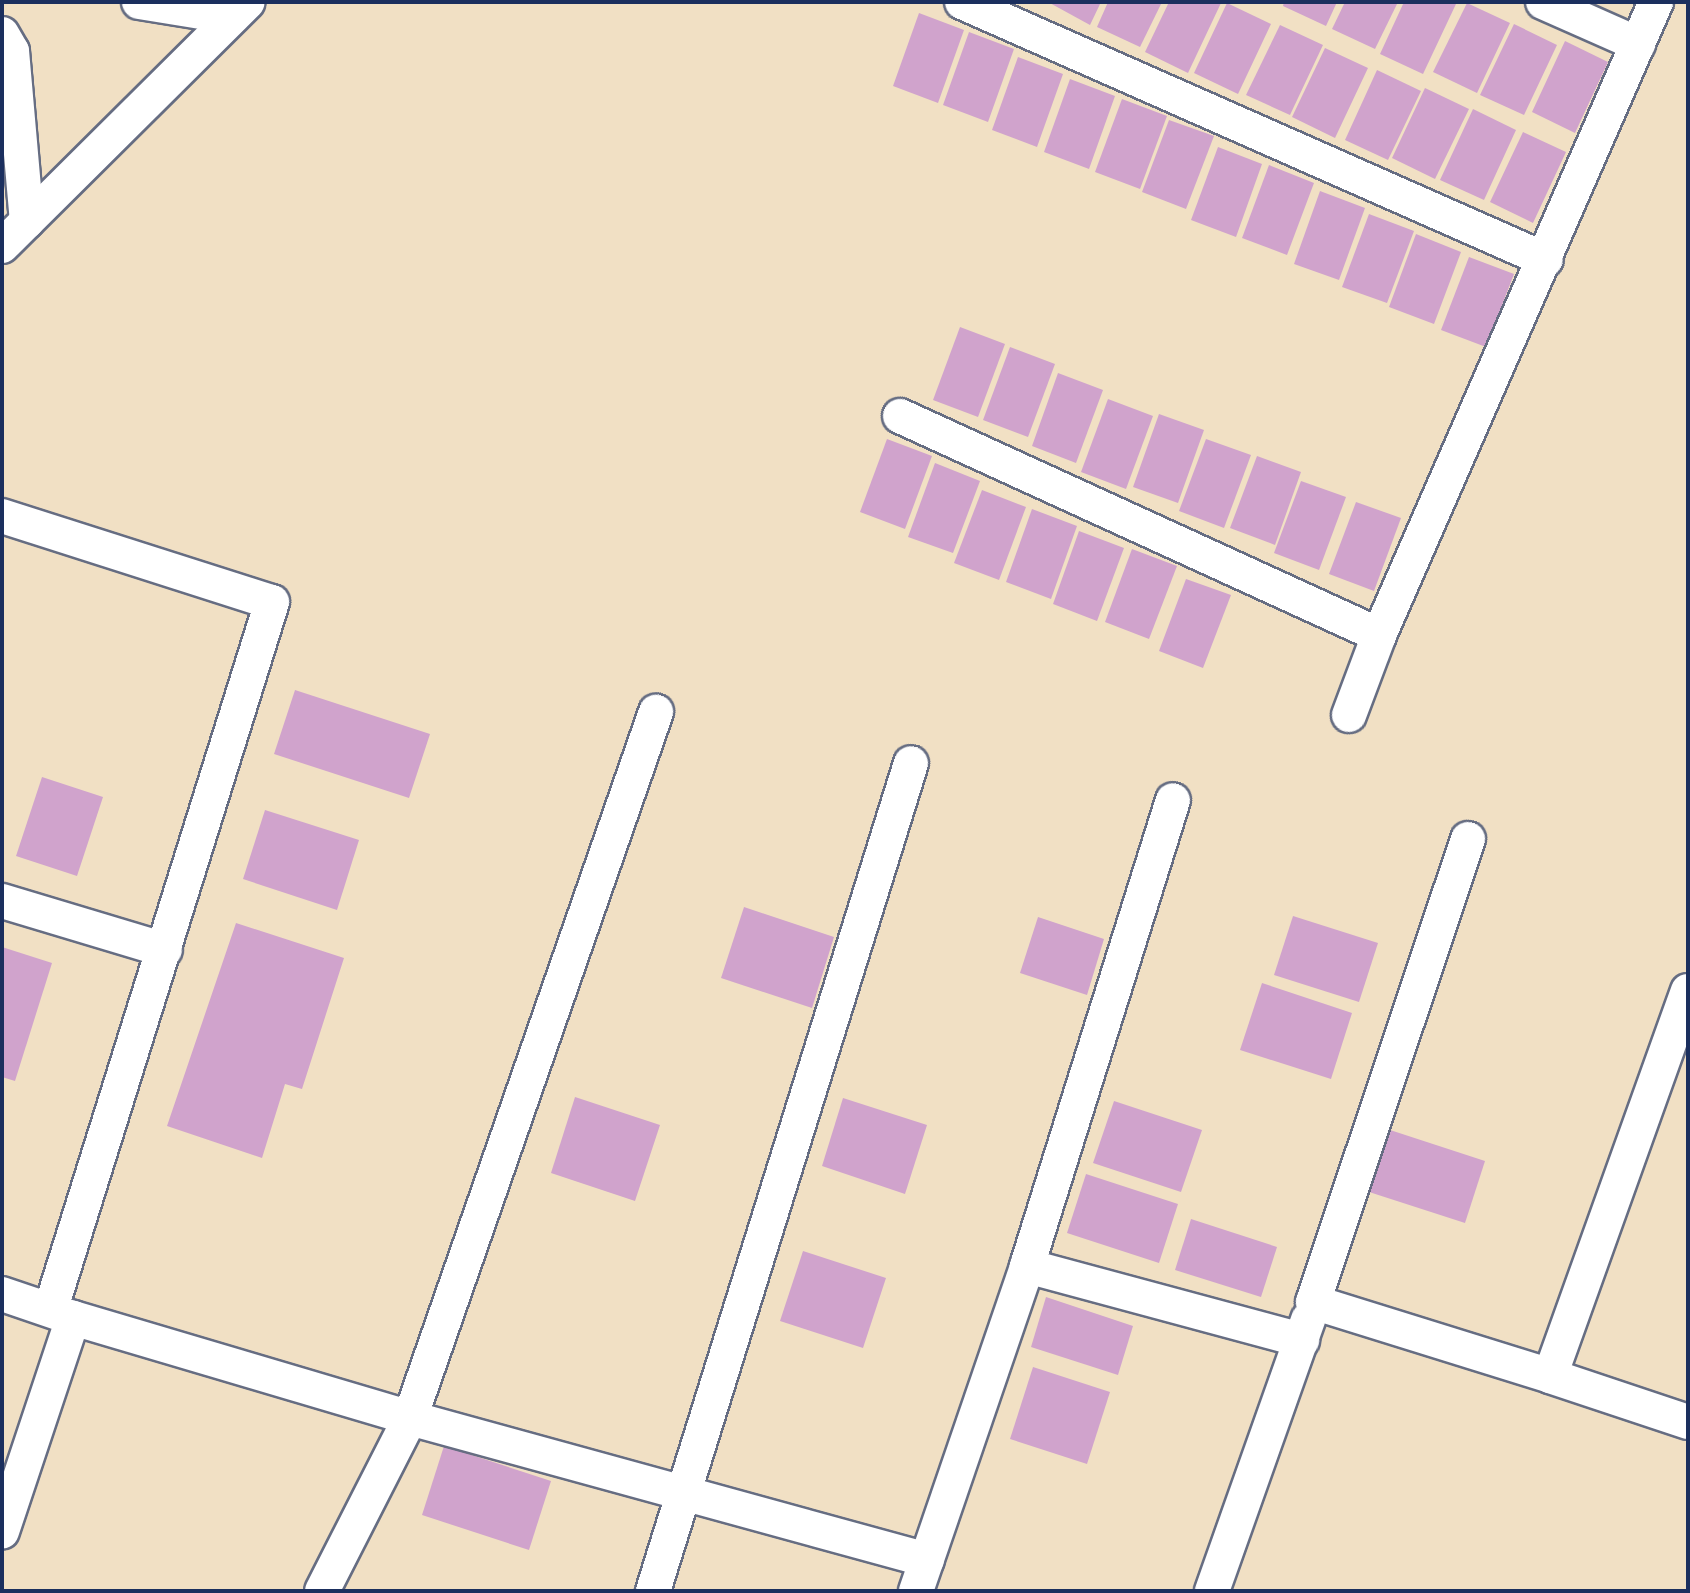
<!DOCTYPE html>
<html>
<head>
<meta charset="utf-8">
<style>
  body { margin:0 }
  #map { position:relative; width:1690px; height:1593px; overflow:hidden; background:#f1e0c4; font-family:"Balsamiq Sans",sans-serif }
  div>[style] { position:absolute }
  .building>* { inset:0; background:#d0a3cc }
  .roads { filter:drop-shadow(2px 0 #666d82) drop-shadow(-2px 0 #666d82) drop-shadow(0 2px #666d82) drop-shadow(0 -2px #666d82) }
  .minor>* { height:34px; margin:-17px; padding:0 17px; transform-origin:17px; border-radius:17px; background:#fff }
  span { translate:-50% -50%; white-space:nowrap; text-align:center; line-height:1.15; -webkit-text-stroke:7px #f6f6f2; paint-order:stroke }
  .frame { position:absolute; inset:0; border:4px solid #1b2f5e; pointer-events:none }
</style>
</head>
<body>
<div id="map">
  <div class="building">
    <div style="clip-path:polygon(1048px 2px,1101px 2px,1090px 25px)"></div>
    <div style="clip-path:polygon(1108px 2px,1162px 2px,1140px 47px,1097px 27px)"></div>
    <div style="clip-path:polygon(1169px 2px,1221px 3px,1188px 73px,1145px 52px)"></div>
    <div style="clip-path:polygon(1284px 2px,1337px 2px,1326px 26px,1283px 6px)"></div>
    <div style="clip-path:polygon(1345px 2px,1398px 2px,1375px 49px,1332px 29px)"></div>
    <div style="clip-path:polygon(1404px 2px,1456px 4px,1423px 74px,1380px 54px)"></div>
    <div style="clip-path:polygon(1227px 3px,1271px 24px,1238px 94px,1194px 73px)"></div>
    <div style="clip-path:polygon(1467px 3px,1510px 23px,1477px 93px,1433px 72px)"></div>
    <div style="clip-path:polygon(919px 13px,964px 30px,938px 103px,893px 86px)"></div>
    <div style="clip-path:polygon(1514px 24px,1557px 45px,1524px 115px,1480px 95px)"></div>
    <div style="clip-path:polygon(1280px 25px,1323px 45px,1290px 115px,1246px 95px)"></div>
    <div style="clip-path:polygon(969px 32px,1014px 49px,988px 122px,943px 105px)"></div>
    <div style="clip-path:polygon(1565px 41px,1608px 62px,1575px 133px,1532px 112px)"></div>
    <div style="clip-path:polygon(1325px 48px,1368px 68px,1335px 138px,1292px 117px)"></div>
    <div style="clip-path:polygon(1018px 57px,1063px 74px,1037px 147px,992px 130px)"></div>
    <div style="clip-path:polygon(1377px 70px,1421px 91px,1388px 160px,1345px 140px)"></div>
    <div style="clip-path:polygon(1070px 79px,1115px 96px,1089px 169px,1044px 152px)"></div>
    <div style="clip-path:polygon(1425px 88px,1469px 109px,1435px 179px,1392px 158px)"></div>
    <div style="clip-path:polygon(1122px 99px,1167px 116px,1140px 189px,1095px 172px)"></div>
    <div style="clip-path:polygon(1473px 109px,1516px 130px,1484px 200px,1440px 180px)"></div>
    <div style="clip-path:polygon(1169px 120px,1214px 136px,1186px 209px,1142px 192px)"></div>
    <div style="clip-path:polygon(1523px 132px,1566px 152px,1533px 223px,1490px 202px)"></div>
    <div style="clip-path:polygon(1218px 147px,1262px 164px,1236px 237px,1191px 220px)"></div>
    <div style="clip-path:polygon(1269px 165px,1314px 183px,1287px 255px,1242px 238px)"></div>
    <div style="clip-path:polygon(1320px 191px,1365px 208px,1339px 280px,1294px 264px)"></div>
    <div style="clip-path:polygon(1369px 214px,1414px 231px,1387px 303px,1342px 287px)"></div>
    <div style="clip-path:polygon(1416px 234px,1461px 252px,1434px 324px,1389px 307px)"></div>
    <div style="clip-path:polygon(1469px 257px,1514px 274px,1486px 347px,1441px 330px)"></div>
    <div style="clip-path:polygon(960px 327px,1005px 344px,978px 417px,933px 400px)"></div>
    <div style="clip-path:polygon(1010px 347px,1055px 364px,1028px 437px,983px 420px)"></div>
    <div style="clip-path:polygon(1058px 373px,1103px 390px,1076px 463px,1032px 446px)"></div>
    <div style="clip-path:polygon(1108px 399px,1153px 416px,1126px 489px,1081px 472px)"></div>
    <div style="clip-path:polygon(1159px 414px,1204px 430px,1178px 503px,1133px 487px)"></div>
    <div style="clip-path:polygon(887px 439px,932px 456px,905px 529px,860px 512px)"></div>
    <div style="clip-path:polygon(1206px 439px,1251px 455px,1224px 528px,1179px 511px)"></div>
    <div style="clip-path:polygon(1257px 456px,1301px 472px,1275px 545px,1230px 528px)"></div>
    <div style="clip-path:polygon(935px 463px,980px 481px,953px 553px,908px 537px)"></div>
    <div style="clip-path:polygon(1301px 481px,1346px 497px,1319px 570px,1274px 553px)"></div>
    <div style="clip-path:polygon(982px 490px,1026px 507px,999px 580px,954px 563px)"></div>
    <div style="clip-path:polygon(1356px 502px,1401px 518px,1374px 591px,1329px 574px)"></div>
    <div style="clip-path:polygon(1032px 509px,1077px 526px,1051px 599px,1006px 582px)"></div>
    <div style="clip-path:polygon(1079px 531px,1124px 548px,1097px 621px,1053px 604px)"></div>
    <div style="clip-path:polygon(1132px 549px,1177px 566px,1149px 639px,1105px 622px)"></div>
    <div style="clip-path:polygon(1186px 579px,1231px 595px,1203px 668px,1159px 651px)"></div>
    <div style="clip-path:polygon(295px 690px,430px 734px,409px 798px,274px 754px)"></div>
    <div style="clip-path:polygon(42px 777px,103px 797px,77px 876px,16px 856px)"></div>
    <div style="clip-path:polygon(265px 810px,359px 840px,337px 910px,243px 879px)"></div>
    <div style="clip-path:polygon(744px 907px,834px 937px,812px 1008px,721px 978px)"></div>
    <div style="clip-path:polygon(1293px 916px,1378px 943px,1359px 1002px,1274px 975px)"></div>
    <div style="clip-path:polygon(1038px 917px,1104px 939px,1087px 995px,1020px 973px)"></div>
    <div style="clip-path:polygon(236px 923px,344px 958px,302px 1089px,285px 1084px,262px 1158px,167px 1126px)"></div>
    <div style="clip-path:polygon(2px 947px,52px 963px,15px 1081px,2px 1077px)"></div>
    <div style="clip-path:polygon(1262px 983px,1352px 1013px,1331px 1079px,1240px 1050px)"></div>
    <div style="clip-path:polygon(575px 1097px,660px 1125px,635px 1201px,551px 1173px)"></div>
    <div style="clip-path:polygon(843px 1098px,927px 1125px,905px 1194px,822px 1166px)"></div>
    <div style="clip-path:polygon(1114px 1101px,1202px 1130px,1181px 1192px,1093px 1163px)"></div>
    <div style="clip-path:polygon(1387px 1129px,1485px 1161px,1465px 1223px,1366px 1191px)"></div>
    <div style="clip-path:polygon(1086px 1174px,1178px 1204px,1159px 1263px,1067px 1233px)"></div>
    <div style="clip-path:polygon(1191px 1219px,1277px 1247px,1261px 1297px,1175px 1270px)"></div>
    <div style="clip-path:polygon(803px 1251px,886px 1278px,863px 1348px,780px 1321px)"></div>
    <div style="clip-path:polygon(1046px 1297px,1133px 1326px,1118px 1375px,1031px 1347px)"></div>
    <div style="clip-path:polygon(1033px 1367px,1110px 1392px,1087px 1464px,1010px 1439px)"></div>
    <div style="clip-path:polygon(444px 1446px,551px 1481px,529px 1550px,422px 1515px)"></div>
  </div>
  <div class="roads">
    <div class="minor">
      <div style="left:139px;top:2px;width:94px;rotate:9.2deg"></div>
      <div style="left:962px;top:2px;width:638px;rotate:23.83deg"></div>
      <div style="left:1543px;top:2px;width:104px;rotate:23.9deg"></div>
      <div style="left:2px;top:34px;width:20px;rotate:60deg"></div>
      <div style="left:12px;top:51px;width:171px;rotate:85deg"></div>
      <div style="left:2px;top:246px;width:346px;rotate:-44.8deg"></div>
      <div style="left:900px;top:416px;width:527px;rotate:24.57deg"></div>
      <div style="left:1379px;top:635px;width:691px;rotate:-66.37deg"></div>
      <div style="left:2px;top:516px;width:283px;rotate:17.7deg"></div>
      <div style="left:272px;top:602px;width:740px;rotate:107.38deg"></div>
      <div style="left:1349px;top:715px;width:85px;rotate:-69.4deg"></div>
      <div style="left:1468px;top:839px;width:488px;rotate:108.5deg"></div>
      <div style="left:1313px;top:1302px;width:248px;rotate:17.3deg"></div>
      <div style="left:1550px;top:1376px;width:409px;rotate:-70.3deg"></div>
      <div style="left:2px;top:901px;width:170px;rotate:16.7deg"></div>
      <div style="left:1027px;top:1266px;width:488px;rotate:-72.6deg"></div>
      <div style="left:2px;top:1294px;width:75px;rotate:18.7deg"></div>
      <div style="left:73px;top:1318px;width:225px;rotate:108.4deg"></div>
      <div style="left:73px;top:1318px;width:352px;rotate:16.5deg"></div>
      <div style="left:410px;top:1418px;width:536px;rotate:15.36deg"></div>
      <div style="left:1550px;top:1376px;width:145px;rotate:18.4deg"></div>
      <div style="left:322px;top:1591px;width:194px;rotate:-63deg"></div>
      <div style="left:410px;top:1418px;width:748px;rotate:-70.79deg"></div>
      <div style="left:653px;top:1591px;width:867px;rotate:-72.69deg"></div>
      <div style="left:916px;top:1591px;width:343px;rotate:-71.1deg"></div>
      <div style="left:1027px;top:1266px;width:285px;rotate:15.1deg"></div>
      <div style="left:1212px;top:1591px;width:288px;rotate:-70.5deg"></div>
    </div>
  </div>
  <div class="frame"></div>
</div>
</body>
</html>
